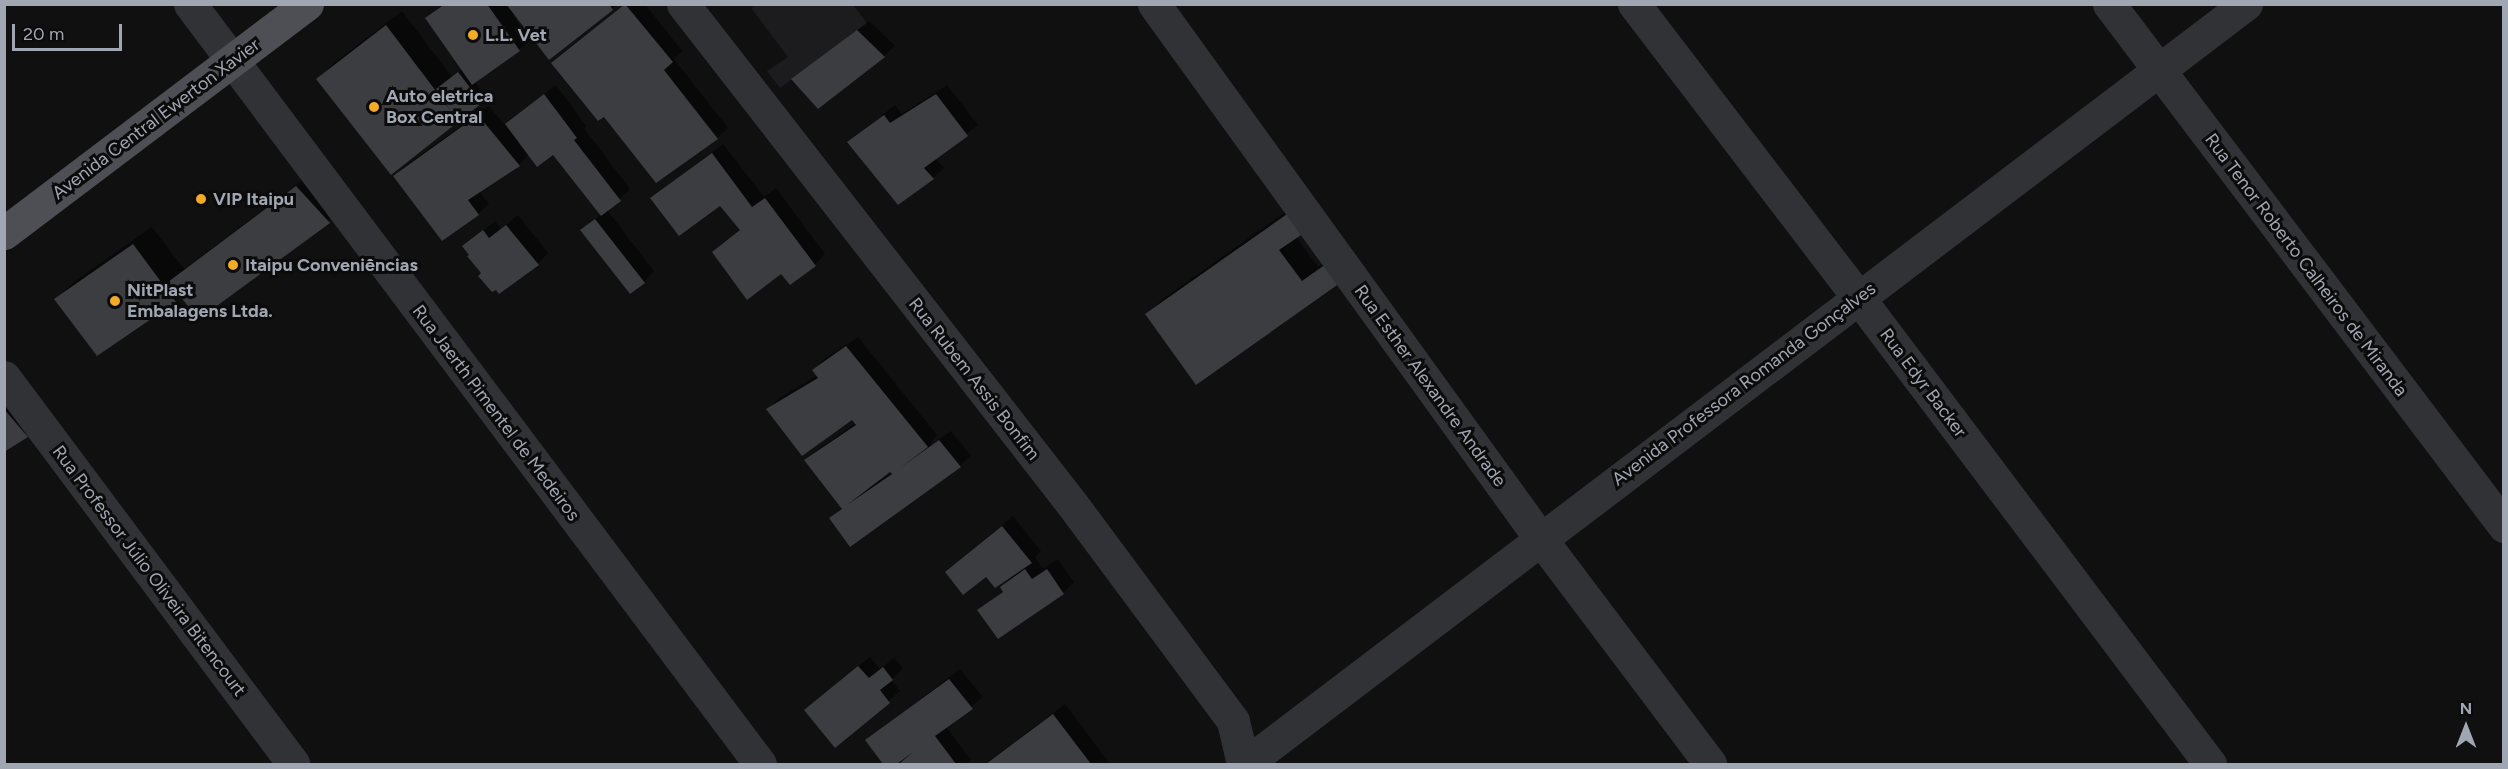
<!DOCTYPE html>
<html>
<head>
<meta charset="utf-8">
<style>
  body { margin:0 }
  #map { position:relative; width:2508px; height:769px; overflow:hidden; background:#101011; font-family:Figtree,sans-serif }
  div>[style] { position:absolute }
  .built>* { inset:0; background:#1c1c1e }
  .shadow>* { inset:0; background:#0007 }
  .building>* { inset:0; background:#3c3d41 }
  .minor>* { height:33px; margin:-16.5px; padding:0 16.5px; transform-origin:16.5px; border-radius:16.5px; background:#313236 }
  .major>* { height:33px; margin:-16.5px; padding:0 16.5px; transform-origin:16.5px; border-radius:16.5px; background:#4d4f55 }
  .dots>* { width:16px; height:16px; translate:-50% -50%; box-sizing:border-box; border:3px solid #0b0b0c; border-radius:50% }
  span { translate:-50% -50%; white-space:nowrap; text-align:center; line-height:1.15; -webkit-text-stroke:6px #0b0b0c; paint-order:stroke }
  .poi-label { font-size:18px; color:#a1a7b2; font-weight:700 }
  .left { translate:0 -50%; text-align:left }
  .street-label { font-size:18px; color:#a1a7b2 }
  .frame { position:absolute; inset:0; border:6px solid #a1a7b2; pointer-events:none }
  .north { position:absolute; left:2436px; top:697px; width:60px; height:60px; -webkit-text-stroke:4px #0b0b0c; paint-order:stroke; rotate:0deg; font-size:16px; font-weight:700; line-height:24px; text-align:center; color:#a1a7b2 }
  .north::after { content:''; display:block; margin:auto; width:21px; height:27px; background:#a1a7b2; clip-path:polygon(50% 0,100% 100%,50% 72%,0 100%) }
  .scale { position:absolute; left:12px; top:24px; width:110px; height:27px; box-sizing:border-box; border:3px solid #a1a7b2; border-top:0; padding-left:8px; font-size:18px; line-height:21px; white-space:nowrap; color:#a1a7b2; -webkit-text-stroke:4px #0b0b0c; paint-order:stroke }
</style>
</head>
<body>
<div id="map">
  <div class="built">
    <div style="clip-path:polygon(757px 4px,853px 5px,867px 23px,780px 88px,767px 71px,788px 57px,751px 8px)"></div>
  </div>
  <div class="shadow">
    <div style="clip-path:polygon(443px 4px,617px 4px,612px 9px,515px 14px,513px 15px,530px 40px,519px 50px,474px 81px,486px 97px,463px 116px,318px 79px,334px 63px,402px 11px,452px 77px,463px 69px,427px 18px)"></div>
    <div style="clip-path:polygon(624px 4px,645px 4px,682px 51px,674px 59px,728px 128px,717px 138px,605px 114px,553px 64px)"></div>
    <div style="clip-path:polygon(869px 21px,895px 46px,884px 56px,794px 79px)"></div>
    <div style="clip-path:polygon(556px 85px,586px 126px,584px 128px,630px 189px,607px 210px,654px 271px,644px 282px,582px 230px,601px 214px,553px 153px,529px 154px,519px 165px,479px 191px,489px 204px,478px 214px,395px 176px,405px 166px,489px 106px,505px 125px)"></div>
    <div style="clip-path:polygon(947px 85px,978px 125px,935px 158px,944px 168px,933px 178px,898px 203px,849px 142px,895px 105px,902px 114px)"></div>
    <div style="clip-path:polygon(723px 144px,764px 197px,776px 188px,825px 254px,815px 265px,782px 272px,714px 252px,741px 229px,720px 204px,652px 198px)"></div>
    <div style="clip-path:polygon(308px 176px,339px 211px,299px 246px,199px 317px,181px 295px,175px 301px,56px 299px,75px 281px,152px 227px,184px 269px)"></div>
    <div style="clip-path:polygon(1305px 198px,1296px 237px,1318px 267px,1342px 249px,1339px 282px,1147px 314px,1163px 299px)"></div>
    <div style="clip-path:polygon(518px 215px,548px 253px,538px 264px,483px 273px,464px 246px,495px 221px,501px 229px)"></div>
    <div style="clip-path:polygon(evenodd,858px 337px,937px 435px,929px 446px,951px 431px,971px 455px,960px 466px,850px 545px,831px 518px,842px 507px,806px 460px,817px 450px,856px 423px,853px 418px,768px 410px,778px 399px,818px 375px,814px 370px,824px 359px,858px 337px,890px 470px,892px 472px,881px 480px,880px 478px,890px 470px)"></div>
    <div style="clip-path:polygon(4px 376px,27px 435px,4px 450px)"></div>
    <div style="clip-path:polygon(1013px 516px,1041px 551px,1035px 557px,1043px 569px,1058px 559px,1074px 582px,1063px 593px,979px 610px,1004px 590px,1002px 587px,1012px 576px,947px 572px)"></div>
    <div style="clip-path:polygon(870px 657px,880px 669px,894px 658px,903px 668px,891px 680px,900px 691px,835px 746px,806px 710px)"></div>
    <div style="clip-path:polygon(960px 669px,983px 697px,946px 727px,971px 760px,967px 764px,885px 764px,867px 740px)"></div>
    <div style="clip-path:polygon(1065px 704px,1110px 764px,985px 764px,988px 762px)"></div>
  </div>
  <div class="building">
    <div style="clip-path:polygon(445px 4px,487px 4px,520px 51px,472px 85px,425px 18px)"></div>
    <div style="clip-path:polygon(506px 4px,609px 4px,613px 10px,549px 60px)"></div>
    <div style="clip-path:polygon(625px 4px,673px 62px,664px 70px,718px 139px,656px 183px,604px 117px,598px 121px,551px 63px)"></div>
    <div style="clip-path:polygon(386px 25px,451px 111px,436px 89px,458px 72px,482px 103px,391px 175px,316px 79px)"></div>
    <div style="clip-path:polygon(857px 30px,885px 57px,818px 109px,791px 79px)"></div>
    <div style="clip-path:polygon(544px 94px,577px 138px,574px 140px,621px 201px,601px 216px,553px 155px,537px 167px,505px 124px)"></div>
    <div style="clip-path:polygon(936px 94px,968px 136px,924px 168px,934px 179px,898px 205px,847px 142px,884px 115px,890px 123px)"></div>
    <div style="clip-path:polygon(478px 115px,520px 166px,468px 200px,479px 215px,442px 241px,393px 176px)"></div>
    <div style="clip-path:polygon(712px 153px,752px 207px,765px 198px,816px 266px,790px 285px,781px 274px,747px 300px,712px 252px,740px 230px,720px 206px,679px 236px,650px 198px)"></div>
    <div style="clip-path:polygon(296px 186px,330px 223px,199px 319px,168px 282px)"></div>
    <div style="clip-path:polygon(1290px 212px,1304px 233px,1279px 250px,1302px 281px,1326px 264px,1340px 283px,1196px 385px,1145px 314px)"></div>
    <div style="clip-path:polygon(595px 219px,645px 283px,630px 294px,580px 230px)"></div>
    <div style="clip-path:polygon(506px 225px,539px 265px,499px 294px,496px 290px,492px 292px,478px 276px,481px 273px,467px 256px,469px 255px,462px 246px,483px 230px,489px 238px)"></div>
    <div style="clip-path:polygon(133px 244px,176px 302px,97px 356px,54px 299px)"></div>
    <div style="clip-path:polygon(evenodd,846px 346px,928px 447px,900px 468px,939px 440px,961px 467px,850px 547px,829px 518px,842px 509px,804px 460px,856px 425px,852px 420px,802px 456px,766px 409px,818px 378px,812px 370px,846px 346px,890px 472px,892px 474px,847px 505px,890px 472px)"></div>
    <div style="clip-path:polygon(4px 409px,28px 437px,4px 452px)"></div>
    <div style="clip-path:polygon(1002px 526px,1032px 563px,995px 588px,986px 577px,963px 595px,945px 572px)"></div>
    <div style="clip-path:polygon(1025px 569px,1032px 579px,1047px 569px,1064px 594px,998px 639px,977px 610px,1003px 592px,1000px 587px)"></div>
    <div style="clip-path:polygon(858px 666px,869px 678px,883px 667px,893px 680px,880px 690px,890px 703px,835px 748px,804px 710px)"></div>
    <div style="clip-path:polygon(949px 679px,973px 709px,935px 736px,956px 764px,899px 764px,913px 752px,897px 764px,883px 764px,865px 740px)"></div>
    <div style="clip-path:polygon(1053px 714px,1091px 764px,986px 764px)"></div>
  </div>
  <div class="minor">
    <div style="left:190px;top:4px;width:950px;rotate:53.13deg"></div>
    <div style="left:683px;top:4px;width:633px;rotate:52.12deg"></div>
    <div style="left:1072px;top:504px;width:270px;rotate:53.4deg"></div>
    <div style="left:1233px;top:721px;width:44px;rotate:76.9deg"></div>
    <div style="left:1154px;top:4px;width:659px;rotate:54.14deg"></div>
    <div style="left:1540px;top:538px;width:283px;rotate:53deg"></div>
    <div style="left:1634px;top:4px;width:369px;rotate:52.6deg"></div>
    <div style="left:1858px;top:297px;width:585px;rotate:52.99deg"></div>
    <div style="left:2109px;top:4px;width:655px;rotate:52.89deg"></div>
    <div style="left:4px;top:377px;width:483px;rotate:53.2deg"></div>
    <div style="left:1245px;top:764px;width:1257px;rotate:-37.21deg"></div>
  </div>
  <div class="major">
    <div style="left:4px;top:233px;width:380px;rotate:-37.1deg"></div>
  </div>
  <div class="dots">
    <div style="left:473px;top:35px;background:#f2aa27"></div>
    <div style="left:374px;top:107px;background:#f2aa27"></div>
    <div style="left:201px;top:199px;background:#f2aa27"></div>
    <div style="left:233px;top:265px;background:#f2aa27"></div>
    <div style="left:115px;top:301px;background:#f2aa27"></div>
  </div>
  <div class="poi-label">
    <span class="left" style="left:485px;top:35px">L.L. Vet</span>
    <span class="left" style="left:386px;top:107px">Auto eletrica<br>Box Central</span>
    <span class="left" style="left:213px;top:199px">VIP Itaipu</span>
    <span class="left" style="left:245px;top:265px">Itaipu Conveniências</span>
    <span class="left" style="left:127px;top:301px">NitPlast<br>Embalagens Ltda.</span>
  </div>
  <div class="street-label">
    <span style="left:156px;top:119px;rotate:-37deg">Avenida Central Ewerton Xavier</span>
    <span style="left:2306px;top:265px;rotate:53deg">Rua Tenor Roberto Calheiros de Miranda</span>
    <span style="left:974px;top:379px;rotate:52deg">Rua Rubem Assis Bonfim</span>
    <span style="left:1923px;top:383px;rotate:53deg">Rua Edyr Backer</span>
    <span style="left:1744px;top:384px;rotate:-37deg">Avenida Professora Romanda Gonçalves</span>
    <span style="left:1430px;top:386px;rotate:54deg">Rua Esther Alexandre Andrade</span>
    <span style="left:496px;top:413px;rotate:53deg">Rua Jaerth Pimentel de Medeiros</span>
    <span style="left:149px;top:571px;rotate:53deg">Rua Professor Júlio Oliveira Bitencourt</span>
  </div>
  <div class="frame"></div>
  <div class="north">N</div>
  <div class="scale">20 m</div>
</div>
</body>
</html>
